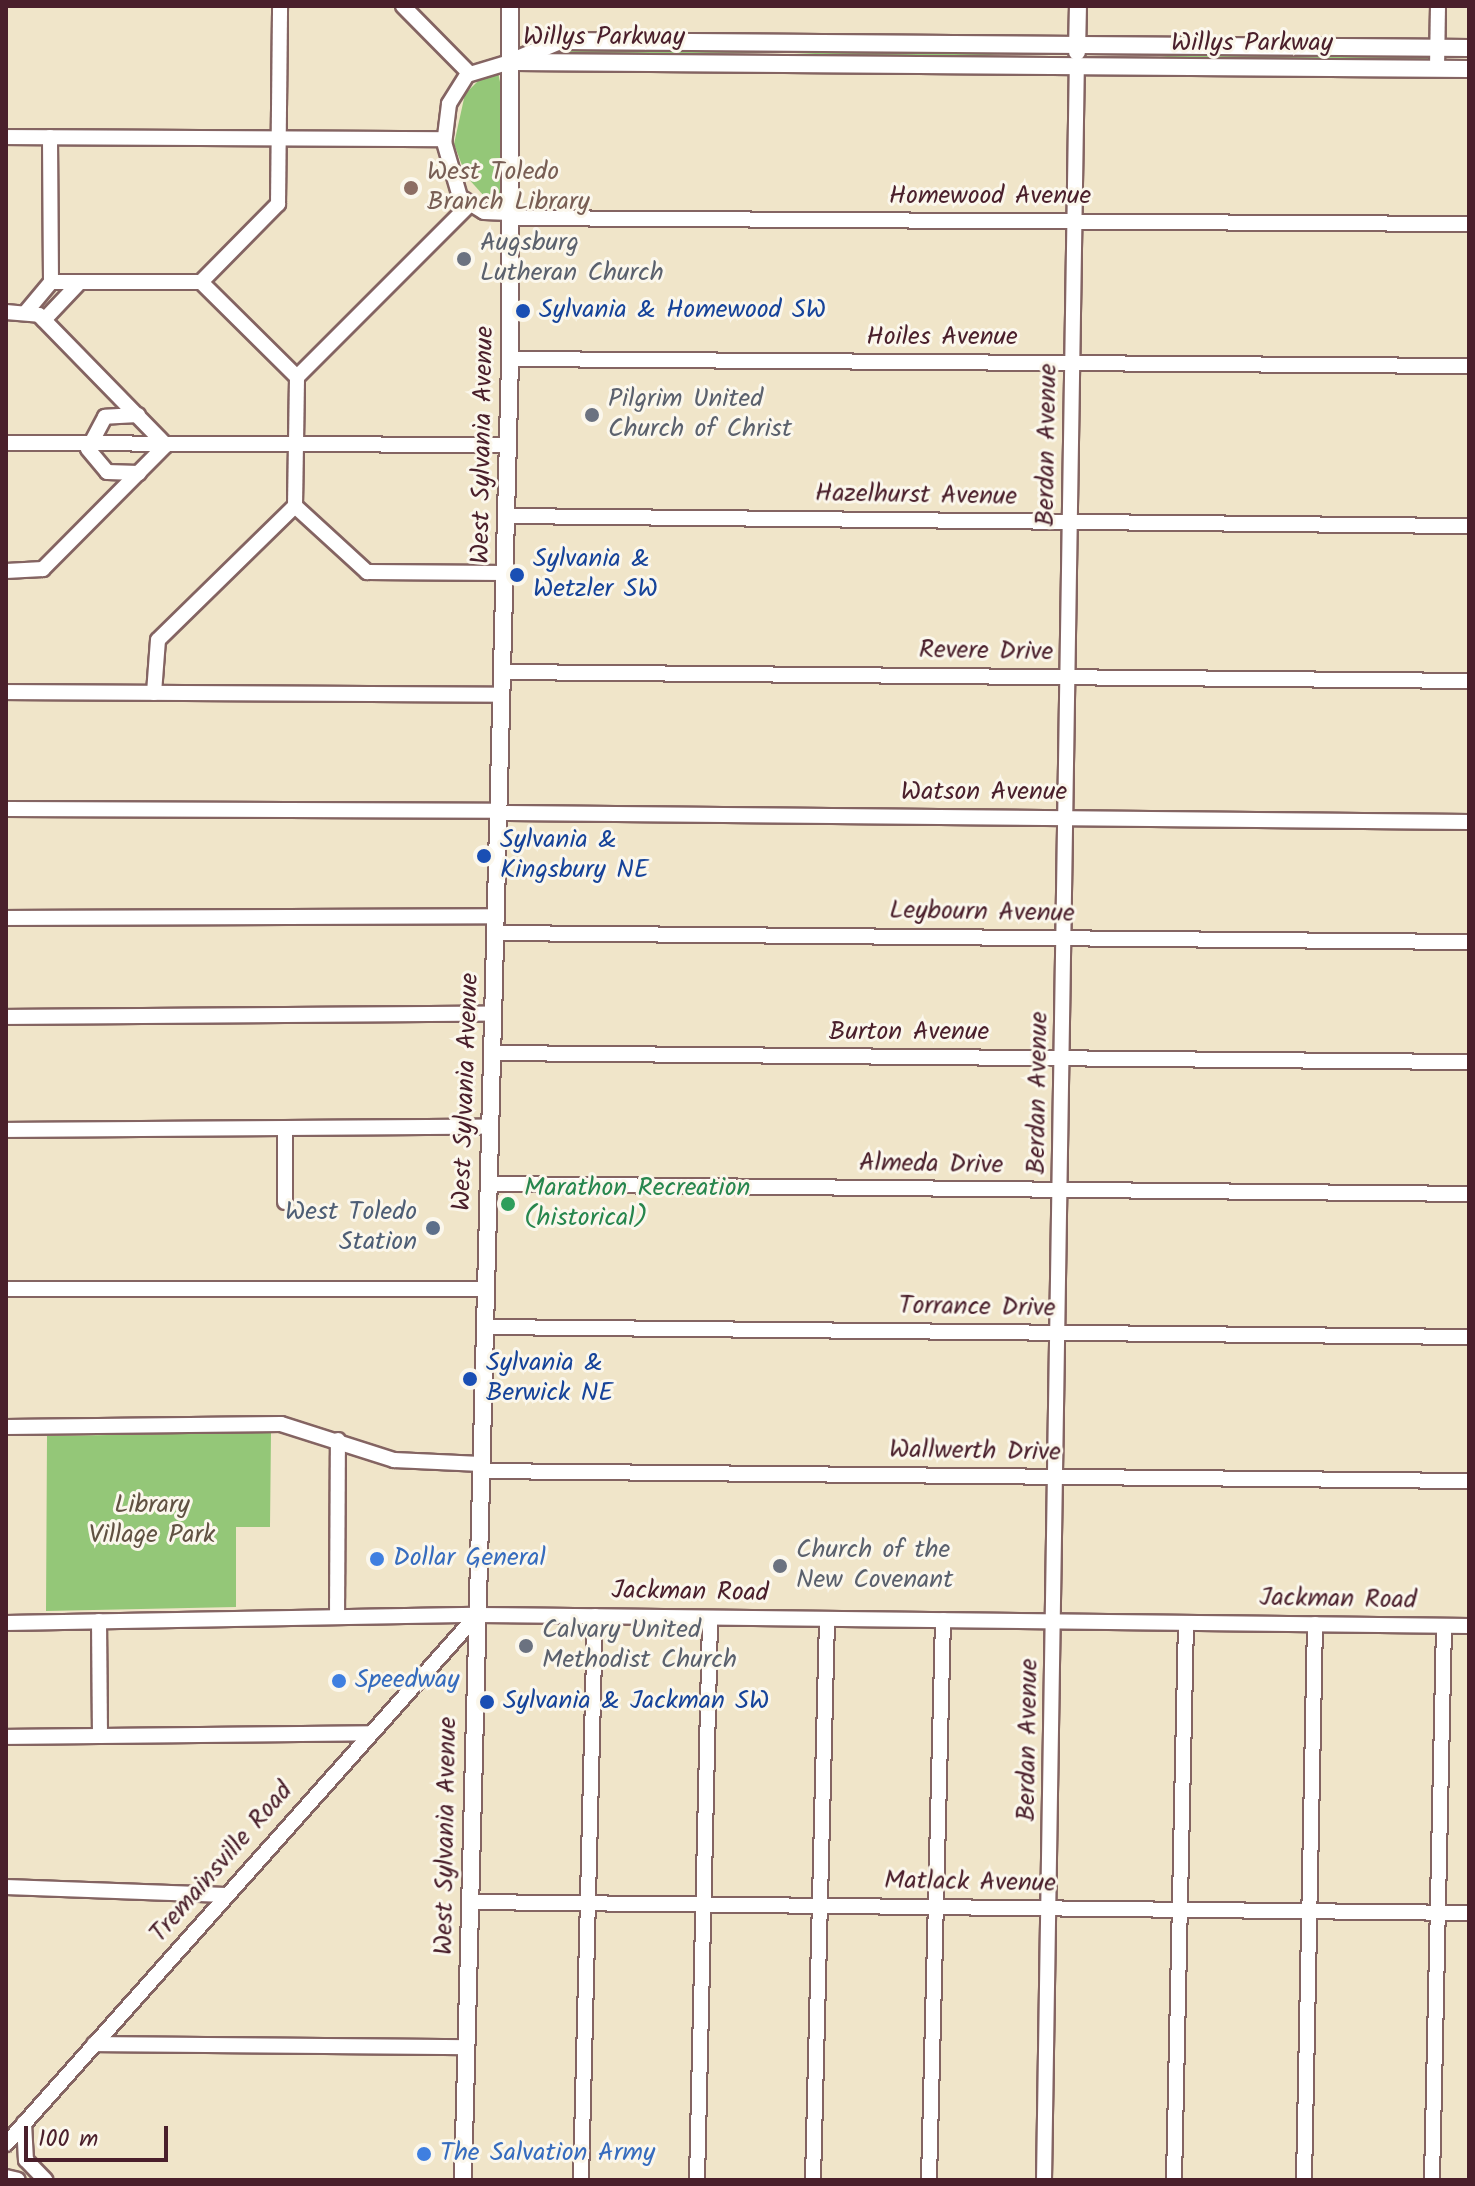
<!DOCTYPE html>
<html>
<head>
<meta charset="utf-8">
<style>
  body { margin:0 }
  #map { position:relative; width:1475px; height:2186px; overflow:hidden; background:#f0e5c9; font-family:Kalam,sans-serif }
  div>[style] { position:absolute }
  .green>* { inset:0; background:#94c778 }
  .roads { filter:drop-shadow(2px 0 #846462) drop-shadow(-2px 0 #846462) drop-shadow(0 2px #846462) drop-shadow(0 -2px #846462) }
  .minor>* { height:14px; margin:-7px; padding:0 7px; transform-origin:7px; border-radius:7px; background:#fff }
  .major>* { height:16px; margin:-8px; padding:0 8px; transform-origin:8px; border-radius:8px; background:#fff }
  .dots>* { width:22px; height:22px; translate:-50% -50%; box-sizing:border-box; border:4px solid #fbf7ec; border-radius:50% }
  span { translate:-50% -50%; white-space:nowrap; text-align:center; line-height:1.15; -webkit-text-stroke:6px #fbf7ec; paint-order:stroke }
  .street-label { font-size:26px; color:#4a1f2b }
  .education-label { font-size:26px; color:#785e54 }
  .left { translate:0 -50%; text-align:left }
  .worship-label { font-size:26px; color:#5b616d }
  .transit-label { font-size:26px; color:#164399 }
  .leisure-label { font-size:26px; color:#27864d }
  .service-label { font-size:26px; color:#4e5e75 }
  .right { translate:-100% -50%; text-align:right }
  .park-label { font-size:26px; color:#605142 }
  .shop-label { font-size:26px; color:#366cbe }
  .frame { position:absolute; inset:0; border:8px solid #4a1f2b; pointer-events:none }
  .scale { position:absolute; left:24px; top:2126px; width:144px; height:36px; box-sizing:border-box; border:4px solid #4a1f2b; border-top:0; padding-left:10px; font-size:24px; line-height:28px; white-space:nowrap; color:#4a1f2b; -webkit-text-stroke:6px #fbf7ec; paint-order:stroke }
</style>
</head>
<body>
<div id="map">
  <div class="green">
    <div style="clip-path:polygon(552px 47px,784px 49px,785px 53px,531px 54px)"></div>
    <div style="clip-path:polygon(1209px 51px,1430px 53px,1432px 61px,1143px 59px)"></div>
    <div style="clip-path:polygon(1019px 52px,943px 60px,794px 53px,794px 51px)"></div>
    <div style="clip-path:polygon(487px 72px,498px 72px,500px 82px,501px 201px,493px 206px,466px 176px,454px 144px,465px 94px)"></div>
    <div style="clip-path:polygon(229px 1433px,271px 1433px,270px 1527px,236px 1527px,236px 1607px,46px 1611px,47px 1436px)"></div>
  </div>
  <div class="roads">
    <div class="minor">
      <div style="left:403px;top:6px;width:94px;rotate:45.4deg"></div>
      <div style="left:510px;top:62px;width:45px;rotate:163.2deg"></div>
      <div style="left:467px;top:75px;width:34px;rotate:122deg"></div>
      <div style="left:449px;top:104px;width:38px;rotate:97deg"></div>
      <div style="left:444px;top:142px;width:57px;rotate:73.8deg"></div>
      <div style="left:460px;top:197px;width:28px;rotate:32deg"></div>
      <div style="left:484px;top:212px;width:26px;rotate:2deg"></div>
      <div style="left:1437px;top:69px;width:63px;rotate:-89.1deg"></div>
      <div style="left:6px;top:137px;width:438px;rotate:0.3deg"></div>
      <div style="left:510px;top:218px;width:959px;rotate:0.36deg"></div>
      <div style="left:51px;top:282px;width:150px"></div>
      <div style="left:201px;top:282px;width:135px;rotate:44.7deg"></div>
      <div style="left:201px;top:282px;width:110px;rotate:-45.4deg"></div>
      <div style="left:278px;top:204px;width:198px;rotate:-89.4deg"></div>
      <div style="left:6px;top:312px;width:33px;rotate:5deg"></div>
      <div style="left:39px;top:315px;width:182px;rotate:45.7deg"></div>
      <div style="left:166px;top:445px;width:175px;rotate:134.8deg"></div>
      <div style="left:43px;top:569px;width:37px;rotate:177deg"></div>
      <div style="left:26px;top:312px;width:39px;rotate:-50deg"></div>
      <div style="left:51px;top:282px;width:145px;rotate:-90.4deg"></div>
      <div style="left:44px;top:320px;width:51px;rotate:-46.6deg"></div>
      <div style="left:510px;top:359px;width:959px;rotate:0.42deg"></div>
      <div style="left:138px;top:415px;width:33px;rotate:177deg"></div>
      <div style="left:105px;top:417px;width:36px;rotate:118deg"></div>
      <div style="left:88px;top:449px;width:30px;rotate:50deg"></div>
      <div style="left:107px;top:472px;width:32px;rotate:2deg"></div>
      <div style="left:6px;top:443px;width:502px;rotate:0.23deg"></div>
      <div style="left:295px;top:506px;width:98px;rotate:42.5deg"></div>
      <div style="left:367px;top:572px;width:138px;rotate:0.4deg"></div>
      <div style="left:507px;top:516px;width:962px;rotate:0.6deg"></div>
      <div style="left:502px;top:672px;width:967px;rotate:0.53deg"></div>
      <div style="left:6px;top:692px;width:495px;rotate:0.3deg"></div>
      <div style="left:154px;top:693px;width:53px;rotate:-85.7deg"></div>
      <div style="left:158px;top:640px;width:192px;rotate:-44.4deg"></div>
      <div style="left:295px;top:506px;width:129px;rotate:-89.1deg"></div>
      <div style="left:297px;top:377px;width:243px;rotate:-45deg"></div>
      <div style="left:6px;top:809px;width:492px;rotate:0.2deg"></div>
      <div style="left:498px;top:813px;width:971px;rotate:0.53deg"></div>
      <div style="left:6px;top:918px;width:490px;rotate:-0.2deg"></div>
      <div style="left:495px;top:933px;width:974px;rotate:0.53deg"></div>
      <div style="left:6px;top:1017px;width:487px;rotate:-0.4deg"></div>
      <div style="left:492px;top:1053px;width:977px;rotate:0.53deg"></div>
      <div style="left:285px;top:1129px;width:73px;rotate:90deg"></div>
      <div style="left:6px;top:1130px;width:484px;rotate:-0.4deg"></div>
      <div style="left:488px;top:1184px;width:981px;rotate:0.58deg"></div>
      <div style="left:6px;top:1289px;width:480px"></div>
      <div style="left:485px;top:1327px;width:984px;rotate:0.58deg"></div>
      <div style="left:6px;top:1427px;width:275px;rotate:-0.6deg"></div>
      <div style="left:281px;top:1424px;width:119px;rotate:17.7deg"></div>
      <div style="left:394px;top:1460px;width:87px;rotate:2.6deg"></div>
      <div style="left:481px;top:1471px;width:988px;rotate:0.58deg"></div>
      <div style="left:337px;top:1617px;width:177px;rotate:-89.7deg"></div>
      <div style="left:99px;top:1621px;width:115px;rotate:89.5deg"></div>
      <div style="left:6px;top:1623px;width:471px;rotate:-1deg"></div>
      <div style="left:477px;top:1615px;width:992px;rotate:0.64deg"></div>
      <div style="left:6px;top:1737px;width:363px;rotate:-0.6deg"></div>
      <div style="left:6px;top:1887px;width:220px;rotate:2.1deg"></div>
      <div style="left:470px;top:1902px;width:999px;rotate:0.63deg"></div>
      <div style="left:94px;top:2044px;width:372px;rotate:0.5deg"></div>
      <div style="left:24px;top:2123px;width:37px;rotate:87deg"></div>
      <div style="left:26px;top:2160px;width:28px;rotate:46deg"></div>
      <div style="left:6px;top:2144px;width:708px;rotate:-48.32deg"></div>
      <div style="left:6px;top:2177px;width:12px;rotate:14deg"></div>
      <div style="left:581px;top:2180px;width:564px;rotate:-88.58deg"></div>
      <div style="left:697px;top:2180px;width:562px;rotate:-88.67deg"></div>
      <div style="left:813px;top:2180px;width:561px;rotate:-88.57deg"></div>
      <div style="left:929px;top:2180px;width:560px;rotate:-88.57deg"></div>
      <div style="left:1044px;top:2180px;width:2113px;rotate:-89.11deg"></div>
      <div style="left:1174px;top:2180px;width:557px;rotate:-88.77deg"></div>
      <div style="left:1304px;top:2180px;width:556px;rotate:-88.87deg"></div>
      <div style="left:1432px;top:2180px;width:554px;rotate:-88.76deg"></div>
    </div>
    <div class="major">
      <div style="left:1077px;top:52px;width:46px;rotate:-88.8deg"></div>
      <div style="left:510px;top:62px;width:54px;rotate:-22.8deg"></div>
      <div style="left:560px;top:41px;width:909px;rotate:0.44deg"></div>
      <div style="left:516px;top:62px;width:953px;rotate:0.42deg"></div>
      <div style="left:463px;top:2180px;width:1822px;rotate:-88.52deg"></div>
      <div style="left:510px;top:359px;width:353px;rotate:-90deg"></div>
    </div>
  </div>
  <div class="dots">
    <div style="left:411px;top:188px;background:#8d6e63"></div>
    <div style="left:464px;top:259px;background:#6b7280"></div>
    <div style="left:523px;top:311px;background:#1a4fb4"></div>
    <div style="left:592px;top:415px;background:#6b7280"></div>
    <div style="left:517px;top:575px;background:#1a4fb4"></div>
    <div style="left:484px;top:856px;background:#1a4fb4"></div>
    <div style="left:508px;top:1204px;background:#2e9e5b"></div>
    <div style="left:433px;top:1228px;background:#5c6f8a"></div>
    <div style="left:470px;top:1379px;background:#1a4fb4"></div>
    <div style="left:377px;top:1559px;background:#3f7fe0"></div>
    <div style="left:780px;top:1566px;background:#6b7280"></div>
    <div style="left:526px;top:1646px;background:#6b7280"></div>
    <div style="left:339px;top:1681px;background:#3f7fe0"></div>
    <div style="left:487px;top:1702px;background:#1a4fb4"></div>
    <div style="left:424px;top:2154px;background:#3f7fe0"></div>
  </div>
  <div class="street-label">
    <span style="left:604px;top:38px">Willys Parkway</span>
    <span style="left:1252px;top:44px">Willys Parkway</span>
    <span style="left:990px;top:197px">Homewood Avenue</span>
    <span style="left:942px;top:338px">Hoiles Avenue</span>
    <span style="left:484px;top:445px;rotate:-89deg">West Sylvania Avenue</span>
    <span style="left:1048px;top:445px;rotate:-89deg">Berdan Avenue</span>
    <span style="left:916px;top:496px;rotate:1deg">Hazelhurst Avenue</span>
    <span style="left:986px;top:652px;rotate:1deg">Revere Drive</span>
    <span style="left:984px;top:793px">Watson Avenue</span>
    <span style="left:982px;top:913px;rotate:1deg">Leybourn Avenue</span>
    <span style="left:909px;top:1033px">Burton Avenue</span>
    <span style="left:467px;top:1092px;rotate:-88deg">West Sylvania Avenue</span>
    <span style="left:1039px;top:1093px;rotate:-89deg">Berdan Avenue</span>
    <span style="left:931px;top:1165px;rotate:1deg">Almeda Drive</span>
    <span style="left:977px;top:1308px;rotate:1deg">Torrance Drive</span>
    <span style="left:975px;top:1452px;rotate:1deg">Wallwerth Drive</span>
    <span style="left:690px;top:1593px;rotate:1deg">Jackman Road</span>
    <span style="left:1338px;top:1600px;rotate:1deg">Jackman Road</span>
    <span style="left:1029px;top:1740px;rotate:-89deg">Berdan Avenue</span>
    <span style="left:447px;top:1836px;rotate:-89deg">West Sylvania Avenue</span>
    <span style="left:222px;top:1863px;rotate:-49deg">Tremainsville Road</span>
    <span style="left:970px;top:1883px;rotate:1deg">Matlack Avenue</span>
  </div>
  <div class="education-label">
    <span class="left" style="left:427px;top:188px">West Toledo<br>Branch Library</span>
  </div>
  <div class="worship-label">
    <span class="left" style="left:480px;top:259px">Augsburg<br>Lutheran Church</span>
    <span class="left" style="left:608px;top:415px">Pilgrim United<br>Church of Christ</span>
    <span class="left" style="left:796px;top:1566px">Church of the<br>New Covenant</span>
    <span class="left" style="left:542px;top:1646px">Calvary United<br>Methodist Church</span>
  </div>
  <div class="transit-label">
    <span class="left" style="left:539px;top:311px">Sylvania &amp; Homewood SW</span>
    <span class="left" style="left:533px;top:575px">Sylvania &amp;<br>Wetzler SW</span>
    <span class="left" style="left:500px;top:856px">Sylvania &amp;<br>Kingsbury NE</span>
    <span class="left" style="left:486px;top:1379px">Sylvania &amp;<br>Berwick NE</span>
    <span class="left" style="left:503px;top:1702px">Sylvania &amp; Jackman SW</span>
  </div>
  <div class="leisure-label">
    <span class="left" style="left:524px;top:1204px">Marathon Recreation<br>(historical)</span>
  </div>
  <div class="service-label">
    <span class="right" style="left:417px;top:1228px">West Toledo<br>Station</span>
  </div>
  <div class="park-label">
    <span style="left:152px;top:1521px">Library<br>Village Park</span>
  </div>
  <div class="shop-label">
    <span class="left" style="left:393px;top:1559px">Dollar General</span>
    <span class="left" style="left:355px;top:1681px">Speedway</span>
    <span class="left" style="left:440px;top:2154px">The Salvation Army</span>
  </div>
  <div class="frame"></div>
  <div class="scale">100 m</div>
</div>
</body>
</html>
